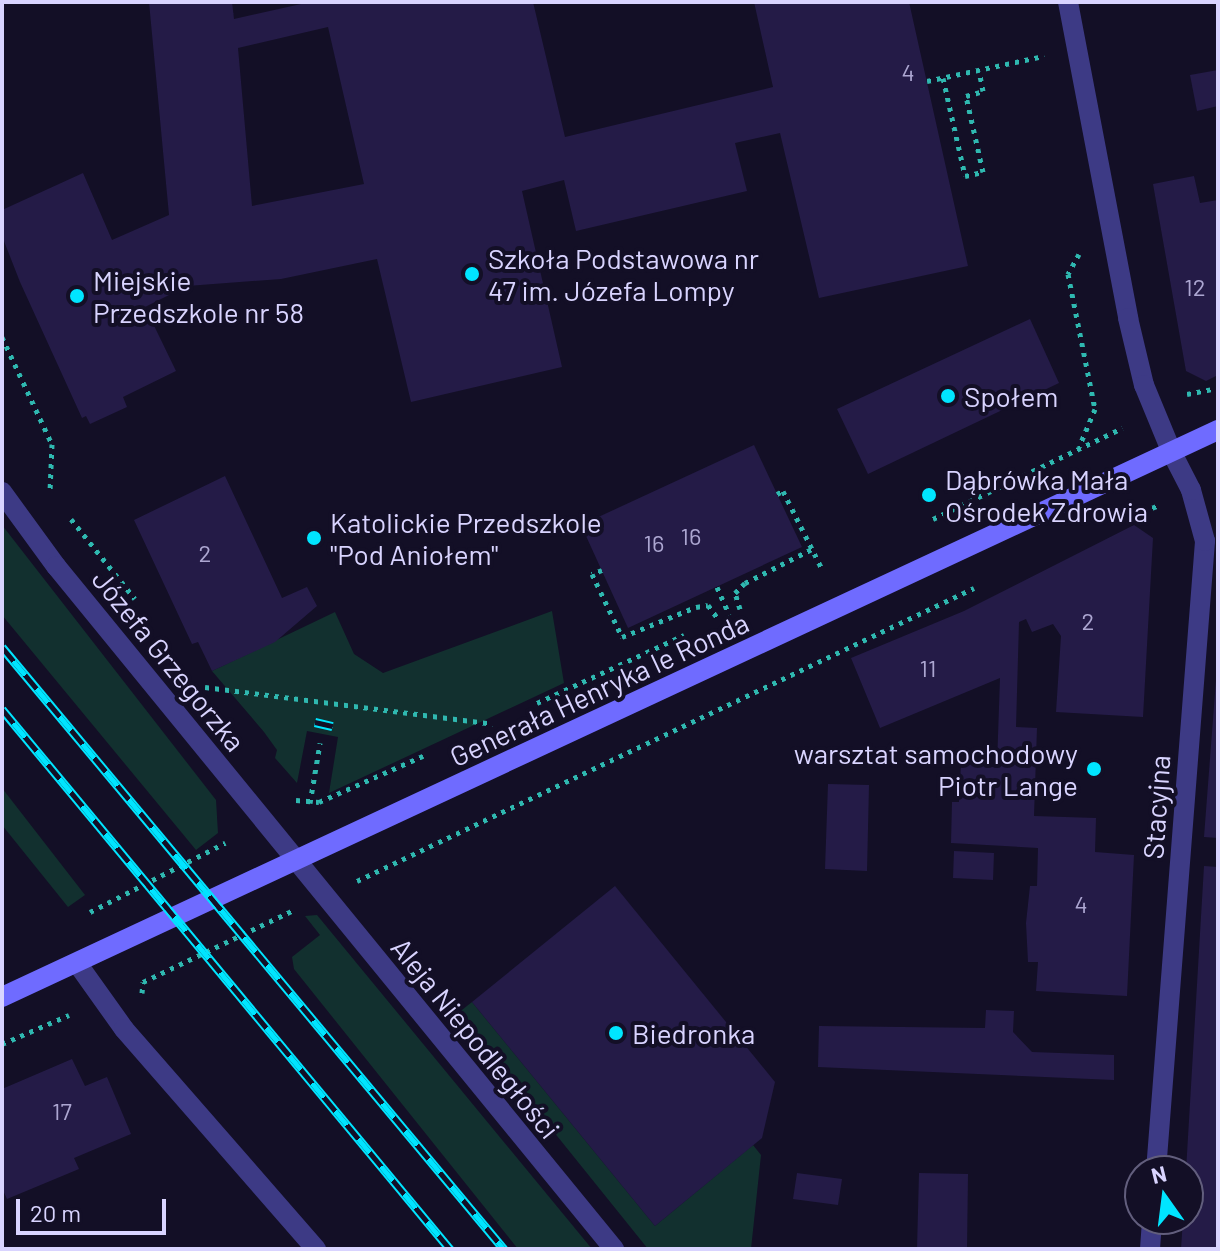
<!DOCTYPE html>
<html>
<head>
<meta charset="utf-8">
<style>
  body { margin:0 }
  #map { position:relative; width:1220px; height:1251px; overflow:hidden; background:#130f26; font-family:Barlow,sans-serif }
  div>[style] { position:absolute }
  .green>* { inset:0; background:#12302f }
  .building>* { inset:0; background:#241b47 }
  .path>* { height:5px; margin-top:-2.5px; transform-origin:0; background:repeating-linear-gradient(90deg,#2fb8b0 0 4px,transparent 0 10px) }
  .lane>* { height:20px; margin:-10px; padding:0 10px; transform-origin:10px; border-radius:10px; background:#3d3a85 }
  .street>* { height:20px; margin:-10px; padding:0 10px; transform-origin:10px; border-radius:10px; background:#3d3a85 }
  .secondary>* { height:20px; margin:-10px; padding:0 10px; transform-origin:10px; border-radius:10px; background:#6f6bff }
  .rail>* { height:9px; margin-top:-4.5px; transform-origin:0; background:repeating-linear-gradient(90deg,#130f26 0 18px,#00e5ff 0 36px); box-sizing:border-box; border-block:2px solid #00e5ff }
  .dots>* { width:22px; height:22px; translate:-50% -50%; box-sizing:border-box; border:4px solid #130f26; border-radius:50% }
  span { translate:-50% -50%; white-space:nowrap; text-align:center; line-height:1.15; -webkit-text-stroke:8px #130f26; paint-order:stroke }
  .number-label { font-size:24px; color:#aca6d1 }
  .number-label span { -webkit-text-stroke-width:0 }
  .poi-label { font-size:28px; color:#d9d4ff }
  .left { translate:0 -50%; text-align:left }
  .right { translate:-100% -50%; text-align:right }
  .street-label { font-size:28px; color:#d9d4ff }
  .frame { position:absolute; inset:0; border:4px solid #d9d4ff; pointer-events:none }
  .north { position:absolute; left:1124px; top:1155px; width:80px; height:80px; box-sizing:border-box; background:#130f26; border:2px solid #625e7d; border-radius:50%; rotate:346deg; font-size:22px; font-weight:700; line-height:32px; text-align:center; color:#d9d4ff }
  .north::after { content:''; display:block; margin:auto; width:28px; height:36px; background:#00e5ff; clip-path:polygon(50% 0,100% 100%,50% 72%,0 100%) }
  .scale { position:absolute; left:16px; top:1199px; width:150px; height:36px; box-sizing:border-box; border:4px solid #d9d4ff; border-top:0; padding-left:10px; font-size:24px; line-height:28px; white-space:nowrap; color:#d9d4ff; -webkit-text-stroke:6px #130f26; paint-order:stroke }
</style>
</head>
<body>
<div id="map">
  <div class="green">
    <div style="clip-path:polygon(2px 525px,216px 800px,218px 833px,196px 850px,2px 615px)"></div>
    <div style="clip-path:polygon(552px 611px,564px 683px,329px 793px,338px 737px,307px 731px,297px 783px,275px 758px,277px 750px,264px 732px,212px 671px,335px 612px,354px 654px,383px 673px)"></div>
    <div style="clip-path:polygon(2px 788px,85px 895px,68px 907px,2px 825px)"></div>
    <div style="clip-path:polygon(317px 915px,592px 1249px,518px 1249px,294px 969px,292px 957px,320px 935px,305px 916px)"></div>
    <div style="clip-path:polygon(472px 1002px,655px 1226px,753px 1145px,761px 1155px,751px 1249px,648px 1249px,458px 1013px)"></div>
  </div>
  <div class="building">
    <div style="clip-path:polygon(evenodd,149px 2px,232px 2px,234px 19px,310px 2px,533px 2px,565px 137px,773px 87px,754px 2px,909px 2px,968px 266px,819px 298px,780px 133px,735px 143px,747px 191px,576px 231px,564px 180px,522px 191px,562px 367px,411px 402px,377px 259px,281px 279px,187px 286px,145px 307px,176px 371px,123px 397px,127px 407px,90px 424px,86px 416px,82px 418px,20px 282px,2px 236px,2px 210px,83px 173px,112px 240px,169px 215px,149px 2px,328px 27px,364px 184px,252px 206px,238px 48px,328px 27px)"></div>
    <div style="clip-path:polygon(1218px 70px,1218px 106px,1197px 111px,1190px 75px)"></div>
    <div style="clip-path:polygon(1194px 176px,1200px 203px,1218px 200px,1218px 375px,1206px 381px,1186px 371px,1153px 184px)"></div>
    <div style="clip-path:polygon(1030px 319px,1059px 383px,868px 474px,837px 409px)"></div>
    <div style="clip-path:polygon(754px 445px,802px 547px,628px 628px,581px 525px)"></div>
    <div style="clip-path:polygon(225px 476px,282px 598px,307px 587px,317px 606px,275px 642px,212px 671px,198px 642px,192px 644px,134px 520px)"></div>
    <div style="clip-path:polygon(1134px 525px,1153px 538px,1143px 717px,1056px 712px,1061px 636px,1053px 624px,1032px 632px,1026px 619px,1019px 622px,1016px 727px,1037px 728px,1034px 816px,1096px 818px,1095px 852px,1134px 855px,1127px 996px,1036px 991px,1038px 962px,1028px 962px,1026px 923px,1030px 886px,1037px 886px,1038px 848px,951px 843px,952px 802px,959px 802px,961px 764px,997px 765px,1000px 678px,880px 728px,851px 658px,964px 611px)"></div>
    <div style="clip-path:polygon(1216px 680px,1218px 680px,1218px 838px,1204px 837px)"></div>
    <div style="clip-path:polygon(828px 784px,869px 785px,867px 871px,825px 869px)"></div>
    <div style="clip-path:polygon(954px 851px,994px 853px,993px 880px,953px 878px)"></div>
    <div style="clip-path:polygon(1204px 866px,1218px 867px,1218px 1249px,1181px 1249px,1183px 1219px,1188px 1219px,1186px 1171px)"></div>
    <div style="clip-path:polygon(615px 886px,775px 1082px,762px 1138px,655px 1226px,472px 1002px)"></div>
    <div style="clip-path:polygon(986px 1010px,1014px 1011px,1013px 1032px,1032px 1052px,1114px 1055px,1114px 1080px,818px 1067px,819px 1026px,985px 1028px)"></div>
    <div style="clip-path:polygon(72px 1059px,85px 1086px,107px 1077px,131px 1134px,74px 1158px,79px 1169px,7px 1199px,2px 1188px,2px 1089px)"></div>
    <div style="clip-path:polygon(797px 1173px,842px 1179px,838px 1205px,793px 1199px)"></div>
    <div style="clip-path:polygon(919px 1173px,968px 1174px,967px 1249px,917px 1249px)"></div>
  </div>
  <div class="path">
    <div style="left:943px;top:78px;width:100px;rotate:77.3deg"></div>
    <div style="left:965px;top:176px;width:18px;rotate:-13deg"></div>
    <div style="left:983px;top:172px;width:78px;rotate:-102.6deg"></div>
    <div style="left:966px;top:96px;width:18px;rotate:-16deg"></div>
    <div style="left:983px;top:91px;width:20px;rotate:-101deg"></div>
    <div style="left:927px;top:81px;width:120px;rotate:-12.1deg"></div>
    <div style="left:1079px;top:254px;width:23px;rotate:119deg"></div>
    <div style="left:1068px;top:274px;width:138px;rotate:78.7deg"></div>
    <div style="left:1095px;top:409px;width:41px;rotate:112.8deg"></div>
    <div style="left:2px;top:337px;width:118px;rotate:65deg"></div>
    <div style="left:52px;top:444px;width:48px;rotate:92.4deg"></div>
    <div style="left:1187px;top:394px;width:32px;rotate:-11deg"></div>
    <div style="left:777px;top:494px;width:7px;rotate:-27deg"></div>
    <div style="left:783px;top:491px;width:89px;rotate:63.4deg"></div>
    <div style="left:1124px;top:518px;width:37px;rotate:-20deg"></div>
    <div style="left:71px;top:519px;width:102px;rotate:51.3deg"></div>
    <div style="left:933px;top:519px;width:210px;rotate:-25.7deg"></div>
    <div style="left:602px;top:570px;width:11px;rotate:158deg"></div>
    <div style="left:592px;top:574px;width:70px;rotate:64.5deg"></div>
    <div style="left:622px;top:637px;width:80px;rotate:-22.1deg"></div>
    <div style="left:696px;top:607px;width:12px;rotate:-9deg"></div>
    <div style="left:708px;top:605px;width:17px;rotate:54deg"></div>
    <div style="left:717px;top:587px;width:30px;rotate:66deg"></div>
    <div style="left:740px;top:609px;width:17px;rotate:-107deg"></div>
    <div style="left:735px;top:593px;width:14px;rotate:-45deg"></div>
    <div style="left:745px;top:583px;width:75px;rotate:-26.9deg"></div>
    <div style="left:205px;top:687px;width:290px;rotate:7.3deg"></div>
    <div style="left:537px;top:703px;width:162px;rotate:-24.8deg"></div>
    <div style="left:296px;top:800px;width:23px;rotate:5deg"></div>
    <div style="left:319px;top:802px;width:114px;rotate:-23.9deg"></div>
    <div style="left:310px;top:803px;width:61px;rotate:-80.5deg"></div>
    <div style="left:357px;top:881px;width:683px;rotate:-25.4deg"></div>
    <div style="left:90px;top:912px;width:152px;rotate:-27.1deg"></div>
    <div style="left:142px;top:993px;width:11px;rotate:-85deg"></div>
    <div style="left:143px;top:982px;width:167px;rotate:-25.5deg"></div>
    <div style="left:2px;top:1044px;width:73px;rotate:-23.4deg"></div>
  </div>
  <div class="lane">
    <div style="left:1068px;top:2px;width:322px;rotate:79.2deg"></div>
    <div style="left:1128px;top:318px;width:69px;rotate:76.6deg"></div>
    <div style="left:1144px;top:385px;width:74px;rotate:67.6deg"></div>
  </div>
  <div class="street">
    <div style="left:2px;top:492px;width:92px;rotate:53.9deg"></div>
    <div style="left:56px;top:566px;width:882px;rotate:50.75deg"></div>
    <div style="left:77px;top:963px;width:81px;rotate:54.5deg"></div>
    <div style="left:124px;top:1029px;width:292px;rotate:48.9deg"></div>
    <div style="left:1156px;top:1171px;width:632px;rotate:-85.55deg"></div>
    <div style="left:1205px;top:541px;width:53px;rotate:-105.4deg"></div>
    <div style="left:1191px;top:490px;width:42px;rotate:-117.2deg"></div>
    <div style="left:1150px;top:1249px;width:30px;rotate:-86deg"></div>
  </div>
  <div class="secondary">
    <div style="left:2px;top:997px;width:1342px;rotate:-25deg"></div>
  </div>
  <div class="rail">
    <div style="left:2px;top:647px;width:784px;rotate:50.18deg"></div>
    <div style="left:2px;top:709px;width:702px;rotate:50.32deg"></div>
    <div style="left:315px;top:722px;width:18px;rotate:13deg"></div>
  </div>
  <div class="dots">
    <div style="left:472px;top:274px;background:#00e5ff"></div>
    <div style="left:77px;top:296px;background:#00e5ff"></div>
    <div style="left:948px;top:396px;background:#00e5ff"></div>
    <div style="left:929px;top:495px;background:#00e5ff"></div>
    <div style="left:314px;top:538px;background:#00e5ff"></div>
    <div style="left:1094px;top:769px;background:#00e5ff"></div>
    <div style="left:616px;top:1033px;background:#00e5ff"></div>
  </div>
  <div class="number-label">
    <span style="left:908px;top:72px">4</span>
    <span style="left:1195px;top:287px">12</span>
    <span style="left:691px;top:536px">16</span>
    <span style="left:654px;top:543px">16</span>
    <span style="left:205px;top:553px">2</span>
    <span style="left:1088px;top:621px">2</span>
    <span style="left:928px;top:668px">11</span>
    <span style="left:1081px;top:904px">4</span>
    <span style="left:62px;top:1111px">17</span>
  </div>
  <div class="poi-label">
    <span class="left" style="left:488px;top:274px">Szkoła Podstawowa nr<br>47 im. Józefa Lompy</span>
    <span class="left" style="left:93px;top:296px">Miejskie<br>Przedszkole nr 58</span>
    <span class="left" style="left:964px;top:396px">Społem</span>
    <span class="left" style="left:945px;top:495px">Dąbrówka Mała<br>Ośrodek Zdrowia</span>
    <span class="left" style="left:330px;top:538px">Katolickie Przedszkole<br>"Pod Aniołem"</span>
    <span class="right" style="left:1078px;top:769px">warsztat samochodowy<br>Piotr Lange</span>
    <span class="left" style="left:632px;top:1033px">Biedronka</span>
  </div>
  <div class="street-label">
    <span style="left:169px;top:660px;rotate:51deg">Józefa Grzegorzka</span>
    <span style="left:599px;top:689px;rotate:-25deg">Generała Henryka le Ronda</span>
    <span style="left:1156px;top:807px;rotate:-86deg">Stacyjna</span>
    <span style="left:476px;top:1038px;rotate:51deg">Aleja Niepodległości</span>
  </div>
  <div class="frame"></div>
  <div class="north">N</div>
  <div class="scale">20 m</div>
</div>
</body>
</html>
